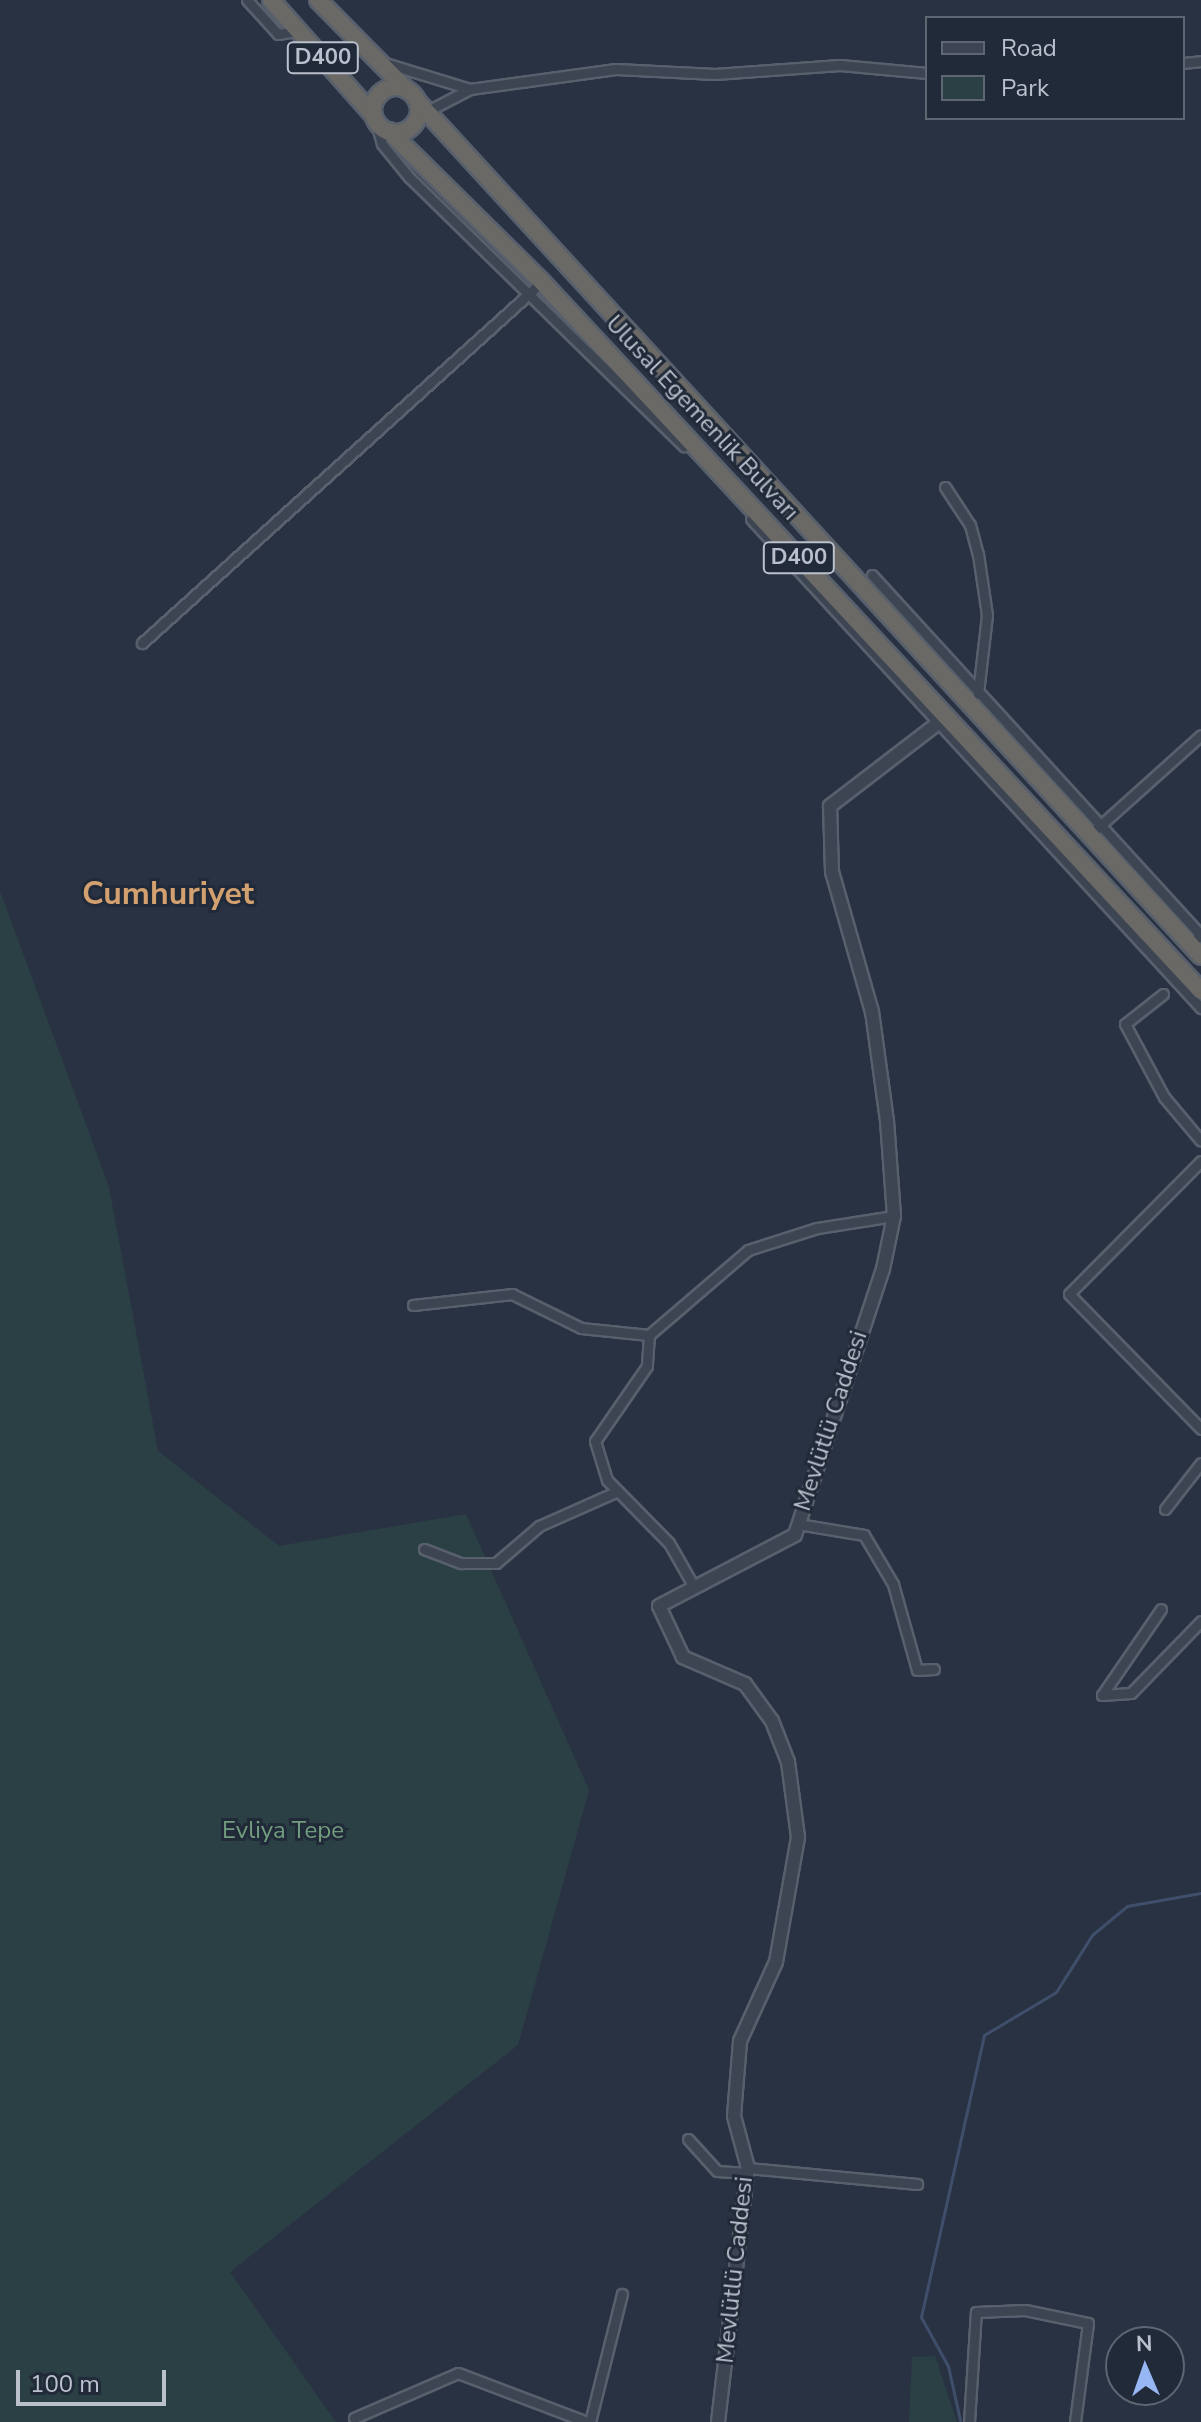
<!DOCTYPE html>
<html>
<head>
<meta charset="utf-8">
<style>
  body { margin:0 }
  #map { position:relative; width:1201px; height:2422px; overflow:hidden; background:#293243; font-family:"Nunito Sans",sans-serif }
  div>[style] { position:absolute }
  .green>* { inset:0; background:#2b4044 }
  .stream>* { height:3px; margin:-1.5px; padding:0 1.5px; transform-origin:1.5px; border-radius:1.5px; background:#3f4f6b }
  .roads { filter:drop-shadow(2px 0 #58606d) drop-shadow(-2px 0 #58606d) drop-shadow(0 2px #58606d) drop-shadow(0 -2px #58606d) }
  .minor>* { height:9px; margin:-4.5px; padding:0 4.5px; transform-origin:4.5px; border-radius:4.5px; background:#3d4553 }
  .tertiary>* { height:12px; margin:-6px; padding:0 6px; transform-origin:6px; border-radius:6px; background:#3d4553 }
  .trunk>* { height:16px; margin:-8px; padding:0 8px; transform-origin:8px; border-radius:8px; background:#6a6966 }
  .trunk>.ring { margin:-8px; padding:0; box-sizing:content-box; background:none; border:16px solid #6a6966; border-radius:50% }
  span { translate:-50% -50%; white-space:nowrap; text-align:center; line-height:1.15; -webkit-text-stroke:6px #212a38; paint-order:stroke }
  .shield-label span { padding:2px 6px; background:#212a38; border:2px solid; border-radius:6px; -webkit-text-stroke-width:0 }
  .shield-label { font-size:22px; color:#bac0cc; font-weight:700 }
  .street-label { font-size:24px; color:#bac0cc }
  .park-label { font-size:24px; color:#729c7e }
  .district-label { font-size:32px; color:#d3a06f; font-weight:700 }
  .legend { position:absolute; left:925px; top:16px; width:260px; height:104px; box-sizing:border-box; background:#212a38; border:2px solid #5e6673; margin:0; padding:10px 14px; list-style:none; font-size:24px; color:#bac0cc }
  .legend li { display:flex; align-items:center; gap:16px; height:40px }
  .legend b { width:40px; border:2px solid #5e6673 }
  .north { position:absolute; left:1105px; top:2326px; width:80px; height:80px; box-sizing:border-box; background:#212a38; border:2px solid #5e6673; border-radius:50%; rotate:358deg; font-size:22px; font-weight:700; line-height:32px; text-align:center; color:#bac0cc }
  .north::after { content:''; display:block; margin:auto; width:28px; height:36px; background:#97b6f4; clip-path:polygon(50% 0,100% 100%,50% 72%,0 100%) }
  .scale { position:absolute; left:16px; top:2370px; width:150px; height:36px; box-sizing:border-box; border:4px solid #bac0cc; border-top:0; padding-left:10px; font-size:24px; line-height:28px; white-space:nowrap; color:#bac0cc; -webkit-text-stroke:6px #212a38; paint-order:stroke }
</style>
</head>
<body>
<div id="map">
  <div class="green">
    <div style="clip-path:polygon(0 891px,109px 1187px,158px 1451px,279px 1546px,466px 1514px,589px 1790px,518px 2045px,230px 2272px,336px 2422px,0 2422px)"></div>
    <div style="clip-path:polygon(935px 2356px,957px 2422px,909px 2422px,912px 2357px)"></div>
  </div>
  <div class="stream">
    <div style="left:960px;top:2420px;width:55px;rotate:-102.5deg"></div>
    <div style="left:948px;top:2366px;width:56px;rotate:-118.9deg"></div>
    <div style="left:921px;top:2317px;width:289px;rotate:-77.4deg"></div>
    <div style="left:984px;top:2035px;width:84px;rotate:-30.8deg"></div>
    <div style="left:1056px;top:1992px;width:67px;rotate:-57.7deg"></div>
    <div style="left:1092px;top:1935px;width:45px;rotate:-39.6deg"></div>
    <div style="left:1127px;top:1906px;width:75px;rotate:-10deg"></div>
  </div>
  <div class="roads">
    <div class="minor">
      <div style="left:247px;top:0;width:46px;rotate:47.6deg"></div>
      <div style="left:278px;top:34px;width:20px;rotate:-9deg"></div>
      <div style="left:385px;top:63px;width:89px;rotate:17deg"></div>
      <div style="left:1183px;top:63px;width:18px;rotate:-6deg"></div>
      <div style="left:374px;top:116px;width:29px;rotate:74deg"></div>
      <div style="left:382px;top:144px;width:43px;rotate:50.7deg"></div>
      <div style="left:409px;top:177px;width:385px;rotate:44.4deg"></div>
      <div style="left:418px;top:116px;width:59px;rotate:-27.4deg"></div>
      <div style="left:470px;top:89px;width:147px;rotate:-7.8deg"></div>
      <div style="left:616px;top:69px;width:99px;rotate:2.9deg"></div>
      <div style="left:715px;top:74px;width:125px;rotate:-4.1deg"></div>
      <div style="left:840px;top:65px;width:87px;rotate:5.3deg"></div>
      <div style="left:945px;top:487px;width:45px;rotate:56.7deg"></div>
      <div style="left:970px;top:525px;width:30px;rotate:75deg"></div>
      <div style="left:978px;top:554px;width:62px;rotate:81.6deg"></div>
      <div style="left:987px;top:615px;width:79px;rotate:96.6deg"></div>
      <div style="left:751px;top:519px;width:665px;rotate:47.38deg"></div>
      <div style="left:872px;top:575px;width:488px;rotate:47.6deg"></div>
      <div style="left:1201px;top:935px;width:14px;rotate:141deg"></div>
      <div style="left:142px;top:643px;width:539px;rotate:-42.07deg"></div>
      <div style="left:1093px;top:832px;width:145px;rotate:-41.9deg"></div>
      <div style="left:1163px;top:994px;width:48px;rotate:141.7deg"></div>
      <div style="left:1125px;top:1024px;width:83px;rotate:61.9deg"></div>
      <div style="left:1164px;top:1097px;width:57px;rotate:49.9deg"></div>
      <div style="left:1201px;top:1161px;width:187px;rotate:134.8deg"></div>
      <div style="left:1069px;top:1294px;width:189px;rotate:45.6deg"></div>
      <div style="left:413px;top:1305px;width:100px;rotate:-6.3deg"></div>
      <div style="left:512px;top:1294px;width:77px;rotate:26.2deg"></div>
      <div style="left:581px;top:1328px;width:68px;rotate:5.9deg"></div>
      <div style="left:649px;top:1335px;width:130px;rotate:-40.6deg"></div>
      <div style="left:748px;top:1250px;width:72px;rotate:-17.7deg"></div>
      <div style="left:817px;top:1228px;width:78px;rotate:-8.9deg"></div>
      <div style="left:649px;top:1335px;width:31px;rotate:94deg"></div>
      <div style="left:647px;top:1366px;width:91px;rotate:124.7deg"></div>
      <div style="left:595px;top:1441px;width:41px;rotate:72.9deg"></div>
      <div style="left:607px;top:1480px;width:88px;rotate:45.5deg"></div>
      <div style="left:669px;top:1543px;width:48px;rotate:60.3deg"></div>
      <div style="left:1165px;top:1509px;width:58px;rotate:-52deg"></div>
      <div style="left:798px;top:1524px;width:67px;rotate:9.5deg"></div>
      <div style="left:864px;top:1535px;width:57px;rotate:59.4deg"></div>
      <div style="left:893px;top:1584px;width:89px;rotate:74.4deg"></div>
      <div style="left:917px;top:1670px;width:17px;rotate:-3deg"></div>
      <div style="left:424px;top:1549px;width:40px;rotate:21deg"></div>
      <div style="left:461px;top:1563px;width:35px"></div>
      <div style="left:496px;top:1563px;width:57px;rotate:-40.7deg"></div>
      <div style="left:539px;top:1526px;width:86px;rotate:-23.9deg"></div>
      <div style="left:1102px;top:1695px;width:29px;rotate:-4deg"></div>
      <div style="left:1131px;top:1693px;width:100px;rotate:-45.8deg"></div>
      <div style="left:1102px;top:1695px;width:104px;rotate:-55.5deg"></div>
      <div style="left:688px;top:2139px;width:43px;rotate:47.8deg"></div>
      <div style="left:717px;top:2171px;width:30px;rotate:4deg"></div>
      <div style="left:748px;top:2168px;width:170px;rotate:5.4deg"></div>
      <div style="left:354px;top:2418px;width:113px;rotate:-23.4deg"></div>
      <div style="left:458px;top:2373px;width:138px;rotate:20.8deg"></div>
      <div style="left:590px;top:2422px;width:132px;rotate:-76deg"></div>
      <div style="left:969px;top:2422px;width:110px;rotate:-86.4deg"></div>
      <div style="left:976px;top:2312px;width:49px;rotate:-2.3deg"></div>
      <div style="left:1025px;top:2310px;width:64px;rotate:11.7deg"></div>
      <div style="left:1088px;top:2323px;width:100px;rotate:97.5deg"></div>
    </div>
    <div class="tertiary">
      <div style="left:718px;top:2422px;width:256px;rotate:-83.3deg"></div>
      <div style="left:748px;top:2168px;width:54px;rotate:-105.1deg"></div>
      <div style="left:734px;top:2116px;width:75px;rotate:-85.4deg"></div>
      <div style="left:740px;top:2041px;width:87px;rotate:-65.5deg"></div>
      <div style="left:776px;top:1962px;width:127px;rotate:-80deg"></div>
      <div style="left:798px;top:1837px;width:76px;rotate:-97.6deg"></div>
      <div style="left:788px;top:1762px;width:44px;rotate:-111.3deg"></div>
      <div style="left:772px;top:1721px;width:46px;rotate:-126.1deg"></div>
      <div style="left:745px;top:1684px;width:68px;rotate:-156.5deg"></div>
      <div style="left:683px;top:1657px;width:56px;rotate:-115.2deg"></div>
      <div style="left:659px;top:1606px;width:153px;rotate:-27.6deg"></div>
      <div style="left:795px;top:1535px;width:280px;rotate:-71.7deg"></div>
      <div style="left:883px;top:1269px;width:54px;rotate:-78.3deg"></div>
      <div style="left:894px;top:1216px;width:95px;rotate:-94.2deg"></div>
      <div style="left:887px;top:1121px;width:110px;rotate:-97.8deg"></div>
      <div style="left:872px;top:1012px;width:146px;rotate:-105.9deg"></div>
      <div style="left:832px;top:872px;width:66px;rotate:-91.7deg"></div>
      <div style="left:830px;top:806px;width:146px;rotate:-37.5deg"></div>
    </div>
    <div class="trunk">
      <div style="left:271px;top:0;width:155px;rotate:48.4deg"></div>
      <div style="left:318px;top:0;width:127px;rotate:45.3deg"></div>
      <div class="ring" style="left:373px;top:87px;width:30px;height:30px"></div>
      <div style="left:417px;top:101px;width:1160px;rotate:47.48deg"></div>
      <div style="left:389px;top:131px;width:215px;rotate:44.6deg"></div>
      <div style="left:542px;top:282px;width:968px;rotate:47.09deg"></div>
    </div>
  </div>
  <div class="shield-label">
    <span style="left:323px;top:58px">D400</span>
    <span style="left:799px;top:558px">D400</span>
  </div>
  <div class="street-label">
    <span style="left:702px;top:418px;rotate:47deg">Ulusal Egemenlik Bulvarı</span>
    <span style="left:831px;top:1421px;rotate:-72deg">Mevlütlü Caddesi</span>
    <span style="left:735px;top:2270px;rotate:-84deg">Mevlütlü Caddesi</span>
  </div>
  <div class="park-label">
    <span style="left:283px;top:1831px">Evliya Tepe</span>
  </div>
  <div class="district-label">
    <span style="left:168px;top:894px">Cumhuriyet</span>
  </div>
  <ul class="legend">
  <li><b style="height:10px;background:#3d4553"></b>Road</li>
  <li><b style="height:22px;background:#2b4044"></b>Park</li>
  </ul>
  <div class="north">N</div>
  <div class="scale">100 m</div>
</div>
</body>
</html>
